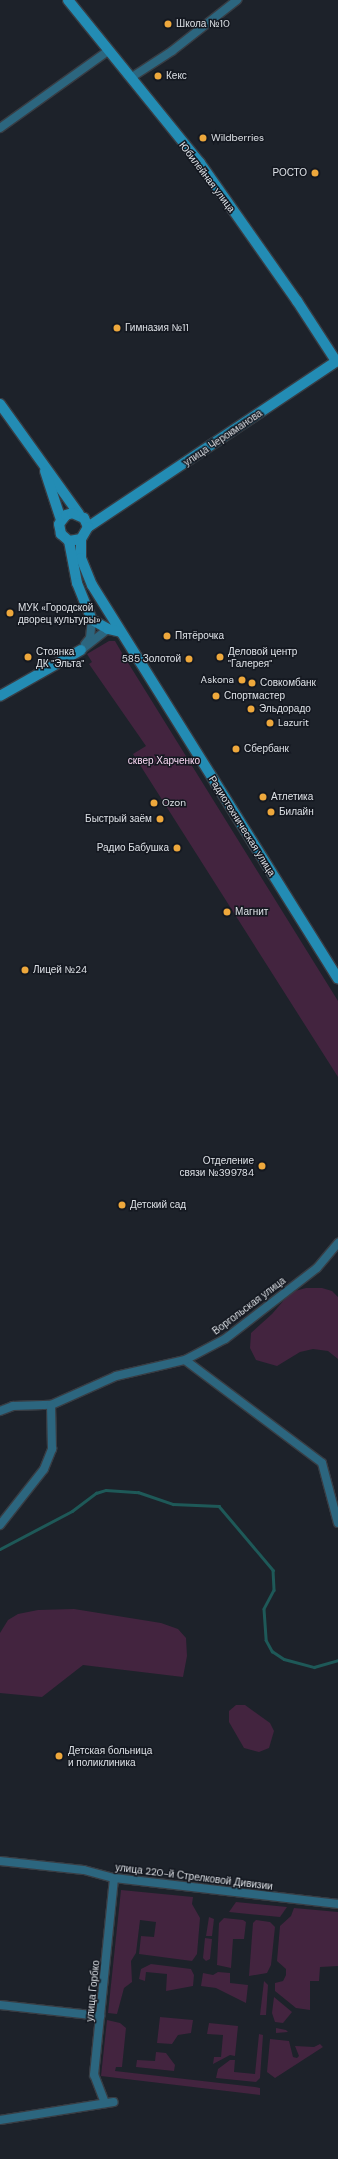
<!DOCTYPE html>
<html>
<head>
<meta charset="utf-8">
<style>
  body { margin:0 }
  #map { position:relative; width:338px; height:2159px; overflow:hidden; background:#1d222a; font-family:"DM Sans",sans-serif }
  div>[style] { position:absolute }
  .green>* { inset:0; background:#43243f }
  .stream>* { height:2.5px; margin:-1.25px; padding:0 1.25px; transform-origin:1.25px; border-radius:1.25px; background:#1e5958 }
  .roads { filter:drop-shadow(1px 0 #383d44) drop-shadow(-1px 0 #383d44) drop-shadow(0 1px #383d44) drop-shadow(0 -1px #383d44) }
  .street>* { height:8px; margin:-4px; padding:0 4px; transform-origin:4px; border-radius:4px; background:#2c667f }
  .secondary>* { height:10px; margin:-5px; padding:0 5px; transform-origin:5px; border-radius:5px; background:#238cb4 }
  .dots>* { width:11px; height:11px; translate:-50% -50%; box-sizing:border-box; border:2px solid #141820; border-radius:50% }
  span { translate:-50% -50%; white-space:nowrap; text-align:center; line-height:1.15; -webkit-text-stroke:3px #141820; paint-order:stroke }
  .poi-label { font-size:10px; color:#dde1e6 }
  .left { translate:0 -50%; text-align:left }
  .right { translate:-100% -50%; text-align:right }
  .street-label { font-size:10px; color:#dde1e6 }
  .park-label { font-size:10px; color:#f9d8f3 }
</style>
</head>
<body>
<div id="map">
  <div class="green">
    <div style="clip-path:polygon(109px 641px,115px 641px,122px 653px,338px 1001px,338px 1077px,133px 754px,146px 746px,89px 664px,92px 662px,87px 654px)"></div>
    <div style="clip-path:polygon(306px 1288px,322px 1288px,332px 1291px,338px 1297px,338px 1359px,328px 1351px,313px 1349px,300px 1352px,277px 1366px,256px 1360px,250px 1348px,251px 1333px,272px 1314px,291px 1292px)"></div>
    <div style="clip-path:polygon(74px 1609px,161px 1623px,178px 1629px,186px 1638px,187px 1656px,183px 1677px,83px 1665px,42px 1697px,0 1693px,0 1633px,8px 1620px,18px 1614px,38px 1610px)"></div>
    <div style="clip-path:polygon(236px 1705px,245px 1705px,270px 1723px,274px 1731px,269px 1748px,259px 1752px,244px 1748px,229px 1722px,229px 1711px)"></div>
    <div style="clip-path:polygon(121px 1890px,193px 1897px,192px 1904px,200px 1918px,197px 1954px,192px 1961px,139px 1954px,141px 1936px,154px 1937px,156px 1922px,140px 1920px,136px 1953px,131px 1961px,132px 1982px,124px 1988px,117px 2014px,108px 2013px)"></div>
    <div style="clip-path:polygon(236px 1902px,287px 1907px,280px 1917px,229px 1912px)"></div>
    <div style="clip-path:polygon(294px 1908px,338px 1912px,338px 1966px,320px 1967px,319px 1981px,310px 1981px,310px 2010px,296px 2008px,275px 1991px,275px 1983px,283px 1981px,286px 1975px,286px 1969px,277px 1961px,280px 1926px,291px 1916px)"></div>
    <div style="clip-path:polygon(209px 1917px,214px 1919px,212px 1936px,206px 1936px)"></div>
    <div style="clip-path:polygon(224px 1918px,243px 1920px,246px 1922px,244px 1939px,233px 1939px,231px 1968px,217px 1965px,219px 1923px)"></div>
    <div style="clip-path:polygon(256px 1920px,270px 1922px,275px 1927px,271px 1965px,267px 1973px,249px 1976px,253px 1923px)"></div>
    <div style="clip-path:polygon(205px 1938px,212px 1939px,210px 1959px,206px 1961px,203px 1958px)"></div>
    <div style="clip-path:polygon(151px 1964px,191px 1969px,194px 1975px,193px 1986px,166px 1991px,167px 1974px,146px 1972px,145px 1981px,139px 1979px,141px 1969px)"></div>
    <div style="clip-path:polygon(218px 1972px,230px 1973px,230px 1983px,248px 1985px,246px 2003px,216px 1988px,201px 1986px,203px 1973px,213px 1975px)"></div>
    <div style="clip-path:polygon(264px 1981px,268px 1985px,266px 2015px,260px 2015px)"></div>
    <div style="clip-path:polygon(274px 1997px,292px 2012px,283px 2023px,275px 2022px,272px 2013px)"></div>
    <div style="clip-path:polygon(160px 2017px,193px 2020px,191px 2033px,178px 2035px,172px 2044px,157px 2043px)"></div>
    <div style="clip-path:polygon(107px 2020px,120px 2023px,126px 2028px,122px 2067px,116px 2067px,115px 2071px,255px 2087px,260px 2088px,260px 2095px,101px 2076px)"></div>
    <div style="clip-path:polygon(209px 2023px,238px 2026px,235px 2056px,230px 2055px,213px 2064px,214px 2057px,221px 2057px,223px 2035px,207px 2034px)"></div>
    <div style="clip-path:polygon(276px 2028px,286px 2030px,288px 2032px,276px 2033px)"></div>
    <div style="clip-path:polygon(259px 2034px,263px 2035px,260px 2078px,256px 2082px,216px 2078px,218px 2069px,230px 2060px,235px 2060px,234px 2072px,255px 2074px)"></div>
    <div style="clip-path:polygon(270px 2039px,289px 2041px,293px 2057px,297px 2058px,299px 2056px,295px 2046px,314px 2047px,320px 2044px,323px 2047px,275px 2078px,267px 2072px)"></div>
    <div style="clip-path:polygon(156px 2052px,166px 2053px,175px 2065px,174px 2071px,136px 2067px,137px 2060px,155px 2061px)"></div>
  </div>
  <div class="stream">
    <div style="left:0;top:1549px;width:81px;rotate:-27.8deg"></div>
    <div style="left:72px;top:1511px;width:30px;rotate:-37deg"></div>
    <div style="left:96px;top:1493px;width:10px;rotate:-17deg"></div>
    <div style="left:106px;top:1490px;width:32px;rotate:4deg"></div>
    <div style="left:138px;top:1492px;width:37px;rotate:19deg"></div>
    <div style="left:173px;top:1504px;width:46px;rotate:2.5deg"></div>
    <div style="left:219px;top:1506px;width:84px;rotate:49.8deg"></div>
    <div style="left:273px;top:1570px;width:20px;rotate:87deg"></div>
    <div style="left:274px;top:1590px;width:21px;rotate:118deg"></div>
    <div style="left:264px;top:1609px;width:31px;rotate:86deg"></div>
    <div style="left:266px;top:1640px;width:13px;rotate:61deg"></div>
    <div style="left:272px;top:1651px;width:14px;rotate:34deg"></div>
    <div style="left:284px;top:1659px;width:31px;rotate:15deg"></div>
    <div style="left:314px;top:1667px;width:25px;rotate:-16deg"></div>
  </div>
  <div class="roads">
    <div class="street">
      <div style="left:132px;top:77px;width:48px;rotate:-33deg"></div>
      <div style="left:172px;top:51px;width:83px;rotate:-38.1deg"></div>
      <div style="left:0;top:128px;width:133px;rotate:-35.5deg"></div>
      <div style="left:85px;top:644px;width:8px;rotate:-50deg"></div>
      <div style="left:90px;top:638px;width:18px;rotate:-84deg"></div>
      <div style="left:81px;top:650px;width:34px;rotate:-38deg"></div>
      <div style="left:185px;top:1360px;width:171px;rotate:36.9deg"></div>
      <div style="left:322px;top:1463px;width:62px;rotate:75.1deg"></div>
      <div style="left:0;top:1411px;width:14px;rotate:-21deg"></div>
      <div style="left:13px;top:1406px;width:38px;rotate:-2deg"></div>
      <div style="left:51px;top:1405px;width:71px;rotate:-24deg"></div>
      <div style="left:116px;top:1376px;width:71px;rotate:-13.1deg"></div>
      <div style="left:185px;top:1360px;width:45px;rotate:-27.7deg"></div>
      <div style="left:225px;top:1339px;width:116px;rotate:-37.7deg"></div>
      <div style="left:317px;top:1268px;width:33px;rotate:-50deg"></div>
      <div style="left:0;top:1525px;width:71px;rotate:-51.8deg"></div>
      <div style="left:44px;top:1469px;width:22px;rotate:-68deg"></div>
      <div style="left:52px;top:1449px;width:44px;rotate:-91.3deg"></div>
      <div style="left:0;top:1861px;width:84px;rotate:6.1deg"></div>
      <div style="left:84px;top:1870px;width:31px;rotate:15deg"></div>
      <div style="left:114px;top:1878px;width:226px;rotate:6.6deg"></div>
      <div style="left:0;top:2005px;width:101px;rotate:6.3deg"></div>
      <div style="left:105px;top:2103px;width:30px;rotate:-111deg"></div>
      <div style="left:94px;top:2075px;width:198px;rotate:-84.2deg"></div>
      <div style="left:0;top:2120px;width:115px;rotate:-9deg"></div>
    </div>
    <div class="secondary">
      <div style="left:68px;top:0;width:210px;rotate:51deg"></div>
      <div style="left:200px;top:163px;width:169px;rotate:54.9deg"></div>
      <div style="left:297px;top:301px;width:72px;rotate:57deg"></div>
      <div style="left:0;top:404px;width:135px;rotate:54.3deg"></div>
      <div style="left:45px;top:471px;width:52px;rotate:71.9deg"></div>
      <div style="left:88px;top:527px;width:301px;rotate:-33.7deg"></div>
      <div style="left:81px;top:539px;width:12px;rotate:171deg"></div>
      <div style="left:69px;top:541px;width:11px;rotate:-139deg"></div>
      <div style="left:61px;top:534px;width:10px;rotate:-101deg"></div>
      <div style="left:59px;top:524px;width:11px;rotate:-52deg"></div>
      <div style="left:66px;top:515px;width:6px;rotate:-18deg"></div>
      <div style="left:72px;top:513px;width:13px;rotate:23deg"></div>
      <div style="left:84px;top:518px;width:10px;rotate:66deg"></div>
      <div style="left:88px;top:527px;width:14px;rotate:120deg"></div>
      <div style="left:81px;top:539px;width:19px;rotate:90deg"></div>
      <div style="left:81px;top:558px;width:29px;rotate:68deg"></div>
      <div style="left:92px;top:585px;width:464px;rotate:58deg"></div>
      <div style="left:69px;top:541px;width:43px;rotate:79.2deg"></div>
      <div style="left:77px;top:583px;width:40px;rotate:68deg"></div>
      <div style="left:92px;top:620px;width:18px;rotate:29deg"></div>
      <div style="left:108px;top:629px;width:13px;rotate:13deg"></div>
      <div style="left:0;top:696px;width:93px;rotate:-29.6deg"></div>
    </div>
  </div>
  <div class="dots">
    <div style="left:168px;top:24px;background:#eea83c"></div>
    <div style="left:158px;top:76px;background:#eea83c"></div>
    <div style="left:203px;top:138px;background:#eea83c"></div>
    <div style="left:315px;top:173px;background:#eea83c"></div>
    <div style="left:117px;top:328px;background:#eea83c"></div>
    <div style="left:10px;top:613px;background:#eea83c"></div>
    <div style="left:167px;top:636px;background:#eea83c"></div>
    <div style="left:28px;top:657px;background:#eea83c"></div>
    <div style="left:220px;top:657px;background:#eea83c"></div>
    <div style="left:189px;top:659px;background:#eea83c"></div>
    <div style="left:242px;top:680px;background:#eea83c"></div>
    <div style="left:252px;top:683px;background:#eea83c"></div>
    <div style="left:216px;top:696px;background:#eea83c"></div>
    <div style="left:251px;top:709px;background:#eea83c"></div>
    <div style="left:270px;top:723px;background:#eea83c"></div>
    <div style="left:236px;top:749px;background:#eea83c"></div>
    <div style="left:263px;top:797px;background:#eea83c"></div>
    <div style="left:154px;top:803px;background:#eea83c"></div>
    <div style="left:271px;top:812px;background:#eea83c"></div>
    <div style="left:160px;top:819px;background:#eea83c"></div>
    <div style="left:177px;top:848px;background:#eea83c"></div>
    <div style="left:227px;top:912px;background:#eea83c"></div>
    <div style="left:25px;top:970px;background:#eea83c"></div>
    <div style="left:262px;top:1166px;background:#eea83c"></div>
    <div style="left:122px;top:1205px;background:#eea83c"></div>
    <div style="left:59px;top:1756px;background:#eea83c"></div>
  </div>
  <div class="poi-label">
    <span class="left" style="left:176px;top:24px">Школа №10</span>
    <span class="left" style="left:166px;top:76px">Кекс</span>
    <span class="left" style="left:211px;top:138px">Wildberries</span>
    <span class="right" style="left:307px;top:173px">РОСТО</span>
    <span class="left" style="left:125px;top:328px">Гимназия №11</span>
    <span class="left" style="left:18px;top:613px">МУК «Городской<br>дворец культуры»</span>
    <span class="left" style="left:175px;top:636px">Пятёрочка</span>
    <span class="left" style="left:36px;top:657px">Стоянка<br>ДК "Эльта"</span>
    <span class="left" style="left:228px;top:657px">Деловой центр<br>"Галерея"</span>
    <span class="right" style="left:181px;top:659px">585 Золотой</span>
    <span class="right" style="left:234px;top:680px">Askona</span>
    <span class="left" style="left:260px;top:683px">Совкомбанк</span>
    <span class="left" style="left:224px;top:696px">Спортмастер</span>
    <span class="left" style="left:259px;top:709px">Эльдорадо</span>
    <span class="left" style="left:278px;top:723px">Lazurit</span>
    <span class="left" style="left:244px;top:749px">Сбербанк</span>
    <span class="left" style="left:271px;top:797px">Атлетика</span>
    <span class="left" style="left:162px;top:803px">Ozon</span>
    <span class="left" style="left:279px;top:812px">Билайн</span>
    <span class="right" style="left:152px;top:819px">Быстрый заём</span>
    <span class="right" style="left:169px;top:848px">Радио Бабушка</span>
    <span class="left" style="left:235px;top:912px">Магнит</span>
    <span class="left" style="left:33px;top:970px">Лицей №24</span>
    <span class="right" style="left:254px;top:1166px">Отделение<br>связи №399784</span>
    <span class="left" style="left:130px;top:1205px">Детский сад</span>
    <span class="left" style="left:68px;top:1756px">Детская больница<br>и поликлиника</span>
  </div>
  <div class="street-label">
    <span style="left:207px;top:177px;rotate:53deg">Юбилейная улица</span>
    <span style="left:223px;top:438px;rotate:-34deg">улица Черокманова</span>
    <span style="left:242px;top:826px;rotate:58deg">Радиотехническая улица</span>
    <span style="left:249px;top:1306px;rotate:-37deg">Воргольская улица</span>
    <span style="left:194px;top:1877px;rotate:7deg">улица 220-й Стрелковой Дивизии</span>
    <span style="left:93px;top:1991px;rotate:-84deg">улица Горбко</span>
  </div>
  <div class="park-label">
    <span style="left:164px;top:761px">сквер Харченко</span>
  </div>
</div>
</body>
</html>
